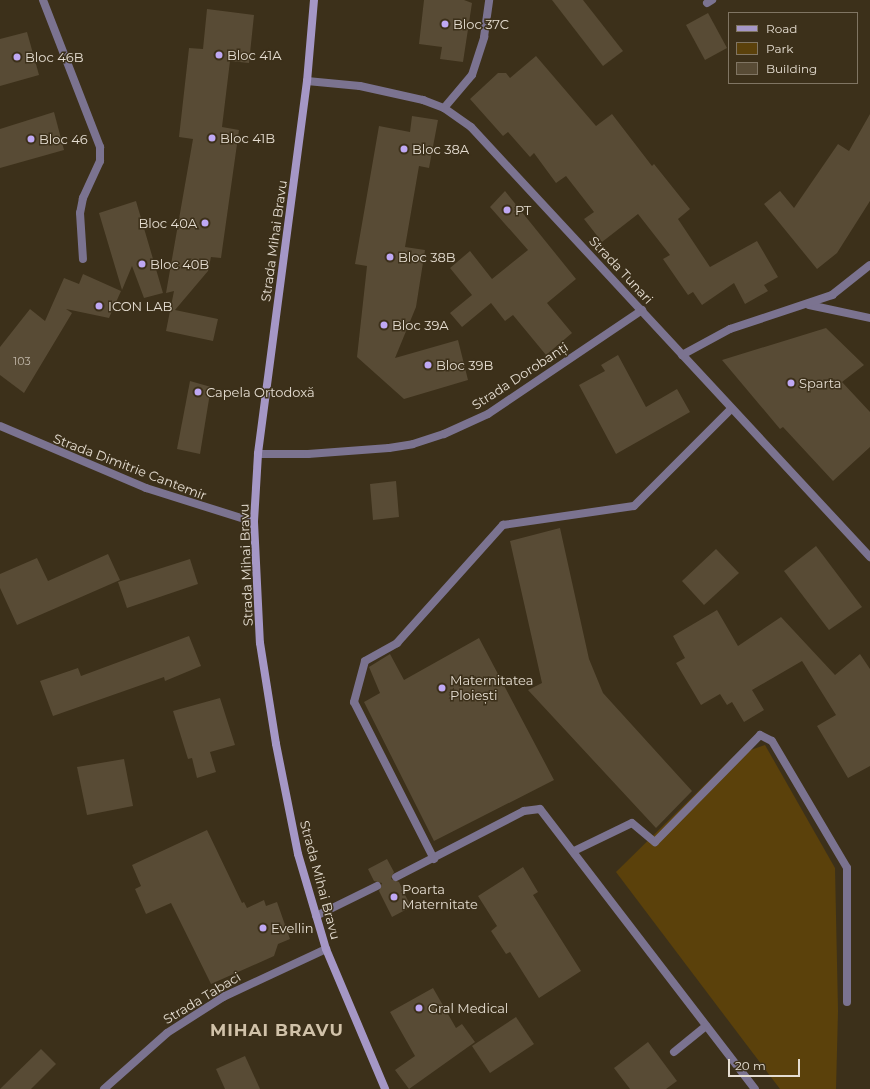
<!DOCTYPE html>
<html>
<head>
<meta charset="utf-8">
<style>
  body { margin:0 }
  #map { position:relative; width:870px; height:1089px; overflow:hidden; background:#3c301a; font-family:Montserrat,sans-serif }
  div>[style] { position:absolute }
  .green>* { inset:0; background:#5b410b }
  .building>* { inset:0; background:#584b35 }
  .lane>* { height:8px; margin:-4px; padding:0 4px; transform-origin:4px; border-radius:4px; background:#7b7390 }
  .street>* { height:8px; margin:-4px; padding:0 4px; transform-origin:4px; border-radius:4px; background:#7b7390 }
  .secondary>* { height:8px; margin:-4px; padding:0 4px; transform-origin:4px; border-radius:4px; background:#a597c6 }
  .dots>* { width:11px; height:11px; translate:-50% -50%; box-sizing:border-box; border:2px solid #3c301a; border-radius:50% }
  span { translate:-50% -50%; white-space:nowrap; text-align:center; line-height:1.15; -webkit-text-stroke:3px #3c301a; paint-order:stroke }
  .number-label { font-size:11px; color:#c2b8aa }
  .number-label span { -webkit-text-stroke-width:0 }
  .poi-label { font-size:13px; color:#e5ddd1 }
  .left { translate:0 -50%; text-align:left }
  .right { translate:-100% -50%; text-align:right }
  .street-label { font-size:13px; color:#e5ddd1 }
  .district-label { font-size:17px; color:#d1c2a9; font-weight:700; letter-spacing:1px }
  .legend { position:absolute; left:728px; top:12px; width:130px; height:72px; box-sizing:border-box; background:#3c301a; border:1px solid #807563; margin:0; padding:5px 7px; list-style:none; font-size:12px; color:#e5ddd1 }
  .legend li { display:flex; align-items:center; gap:8px; height:20px }
  .legend b { width:20px; border:1px solid #807563 }
  .scale { position:absolute; left:728px; top:1059px; width:72px; height:18px; box-sizing:border-box; border:2px solid #e5ddd1; border-top:0; padding-left:5px; font-size:12px; line-height:14px; white-space:nowrap; color:#e5ddd1; -webkit-text-stroke:3px #3c301a; paint-order:stroke }
</style>
</head>
<body>
<div id="map">
  <div class="green">
    <div style="clip-path:polygon(765px 745px,835px 868px,838px 1011px,836px 1089px,780px 1089px,616px 872px,734px 756px)"></div>
  </div>
  <div class="building">
    <div style="clip-path:polygon(424px 0,464px 0,472px 3px,463px 62px,440px 59px,442px 47px,419px 44px)"></div>
    <div style="clip-path:polygon(552px 0,583px 0,623px 51px,603px 66px)"></div>
    <div style="clip-path:polygon(207px 9px,254px 15px,249px 63px,230px 61px,222px 127px,239px 130px,221px 258px,211px 257px,208px 271px,175px 310px,218px 319px,213px 341px,166px 331px,174px 291px,166px 293px,193px 139px,179px 137px,189px 48px,203px 49px)"></div>
    <div style="clip-path:polygon(708px 13px,727px 48px,705px 60px,686px 25px)"></div>
    <div style="clip-path:polygon(27px 32px,39px 75px,0 86px,0 39px)"></div>
    <div style="clip-path:polygon(536px 56px,596px 126px,612px 114px,652px 166px,654px 164px,690px 209px,678px 219px,710px 267px,757px 241px,778px 277px,764px 285px,768px 291px,745px 304px,734px 283px,702px 305px,693px 292px,688px 295px,663px 259px,670px 255px,638px 214px,602px 242px,584px 219px,594px 212px,566px 176px,556px 183px,534px 153px,530px 157px,508px 132px,503px 136px,470px 99px,498px 73px,506px 73px,510px 78px)"></div>
    <div style="clip-path:polygon(54px 112px,64px 150px,0 168px,0 129px)"></div>
    <div style="clip-path:polygon(870px 114px,870px 201px,837px 253px,817px 269px,764px 204px,780px 191px,794px 208px,838px 144px,849px 151px)"></div>
    <div style="clip-path:polygon(412px 116px,438px 120px,429px 168px,419px 166px,405px 247px,425px 250px,416px 307px,395px 358px,458px 340px,468px 380px,404px 399px,357px 357px,367px 266px,355px 264px,379px 126px,410px 132px)"></div>
    <div style="clip-path:polygon(505px 191px,576px 279px,547px 303px,572px 333px,546px 355px,513px 315px,505px 321px,491px 303px,462px 327px,450px 313px,472px 295px,450px 268px,470px 251px,492px 279px,528px 250px,490px 207px)"></div>
    <div style="clip-path:polygon(136px 201px,163px 293px,144px 298px,132px 266px,122px 290px,99px 213px)"></div>
    <div style="clip-path:polygon(83px 274px,121px 291px,109px 318px,66px 309px,72px 313px,24px 393px,0 375px,0 347px,30px 309px,45px 321px,64px 278px,79px 284px)"></div>
    <div style="clip-path:polygon(826px 328px,864px 365px,842px 382px,870px 412px,870px 447px,833px 481px,783px 427px,780px 429px,722px 360px)"></div>
    <div style="clip-path:polygon(618px 355px,646px 407px,677px 389px,690px 412px,616px 454px,579px 385px,605px 371px,601px 365px)"></div>
    <div style="clip-path:polygon(190px 381px,211px 387px,200px 454px,177px 449px)"></div>
    <div style="clip-path:polygon(396px 481px,399px 517px,373px 520px,370px 484px)"></div>
    <div style="clip-path:polygon(560px 528px,589px 659px,603px 693px,692px 791px,656px 828px,528px 690px,542px 683px,510px 541px)"></div>
    <div style="clip-path:polygon(816px 546px,862px 607px,829px 630px,784px 571px)"></div>
    <div style="clip-path:polygon(716px 549px,739px 573px,704px 605px,682px 581px)"></div>
    <div style="clip-path:polygon(108px 554px,120px 580px,17px 625px,0 588px,0 574px,37px 558px,48px 581px)"></div>
    <div style="clip-path:polygon(190px 559px,198px 584px,127px 608px,118px 582px)"></div>
    <div style="clip-path:polygon(717px 610px,738px 646px,781px 617px,835px 675px,860px 654px,870px 669px,870px 766px,848px 778px,817px 726px,836px 715px,802px 661px,752px 690px,764px 710px,744px 722px,732px 702px,727px 705px,720px 694px,701px 705px,676px 663px,685px 658px,673px 636px)"></div>
    <div style="clip-path:polygon(189px 636px,201px 666px,165px 681px,164px 677px,53px 716px,40px 681px,78px 668px,81px 676px)"></div>
    <div style="clip-path:polygon(479px 638px,554px 780px,434px 841px,364px 702px,380px 693px,369px 667px,390px 654px,404px 680px)"></div>
    <div style="clip-path:polygon(220px 698px,235px 745px,210px 752px,216px 772px,197px 778px,192px 758px,188px 759px,173px 711px)"></div>
    <div style="clip-path:polygon(124px 759px,133px 806px,87px 815px,77px 767px)"></div>
    <div style="clip-path:polygon(207px 830px,242px 903px,244px 902px,247px 908px,264px 900px,266px 906px,277px 902px,290px 939px,278px 944px,274px 956px,211px 984px,171px 903px,146px 914px,135px 889px,141px 886px,132px 865px)"></div>
    <div style="clip-path:polygon(387px 859px,394px 872px,391px 879px,399px 882px,411px 907px,392px 917px,379px 891px,382px 883px,374px 881px,368px 869px)"></div>
    <div style="clip-path:polygon(523px 867px,538px 892px,533px 895px,581px 971px,539px 998px,510px 952px,506px 954px,491px 931px,497px 926px,478px 896px)"></div>
    <div style="clip-path:polygon(433px 988px,456px 1028px,462px 1024px,475px 1042px,409px 1089px,395px 1070px,415px 1056px,390px 1012px)"></div>
    <div style="clip-path:polygon(516px 1017px,534px 1044px,490px 1073px,472px 1046px)"></div>
    <div style="clip-path:polygon(648px 1042px,677px 1081px,666px 1089px,630px 1089px,614px 1068px)"></div>
    <div style="clip-path:polygon(41px 1049px,56px 1064px,31px 1089px,0 1089px)"></div>
    <div style="clip-path:polygon(245px 1056px,260px 1089px,225px 1089px,216px 1069px)"></div>
  </div>
  <div class="lane">
    <div style="left:444px;top:108px;width:43px;rotate:-49.7deg"></div>
    <div style="left:472px;top:75px;width:40px;rotate:-72deg"></div>
    <div style="left:484px;top:37px;width:37px;rotate:-82deg"></div>
    <div style="left:574px;top:851px;width:64px;rotate:-25.8deg"></div>
    <div style="left:632px;top:823px;width:30px;rotate:40deg"></div>
    <div style="left:655px;top:842px;width:150px;rotate:-45.5deg"></div>
    <div style="left:760px;top:735px;width:13px;rotate:27deg"></div>
    <div style="left:772px;top:741px;width:147px;rotate:59.4deg"></div>
    <div style="left:847px;top:868px;width:134px;rotate:90deg"></div>
    <div style="left:434px;top:859px;width:176px;rotate:-117deg"></div>
    <div style="left:354px;top:702px;width:42px;rotate:-75deg"></div>
    <div style="left:365px;top:661px;width:37px;rotate:-29deg"></div>
    <div style="left:397px;top:643px;width:159px;rotate:-48.1deg"></div>
    <div style="left:503px;top:525px;width:132px;rotate:-8.3deg"></div>
    <div style="left:634px;top:506px;width:137px;rotate:-45deg"></div>
    <div style="left:396px;top:877px;width:144px;rotate:-27.3deg"></div>
    <div style="left:524px;top:811px;width:16px;rotate:-7deg"></div>
    <div style="left:540px;top:809px;width:353px;rotate:52.5deg"></div>
    <div style="left:316px;top:916px;width:68px;rotate:-26.2deg"></div>
    <div style="left:674px;top:1052px;width:41px;rotate:-39.1deg"></div>
  </div>
  <div class="street">
    <div style="left:43px;top:0;width:158px;rotate:68.8deg"></div>
    <div style="left:100px;top:147px;width:14px;rotate:90deg"></div>
    <div style="left:100px;top:161px;width:41px;rotate:114.7deg"></div>
    <div style="left:83px;top:198px;width:15px;rotate:101deg"></div>
    <div style="left:80px;top:213px;width:46px;rotate:86.3deg"></div>
    <div style="left:707px;top:3px;width:6px;rotate:-31deg"></div>
    <div style="left:307px;top:81px;width:53px;rotate:5.4deg"></div>
    <div style="left:360px;top:86px;width:65px;rotate:12.5deg"></div>
    <div style="left:423px;top:100px;width:22px;rotate:21deg"></div>
    <div style="left:444px;top:108px;width:33px;rotate:35deg"></div>
    <div style="left:471px;top:127px;width:587px;rotate:47.14deg"></div>
    <div style="left:809px;top:305px;width:62px;rotate:12deg"></div>
    <div style="left:682px;top:355px;width:55px;rotate:-28.4deg"></div>
    <div style="left:730px;top:329px;width:108px;rotate:-18.4deg"></div>
    <div style="left:832px;top:295px;width:48px;rotate:-38.3deg"></div>
    <div style="left:0;top:426px;width:159px;rotate:23deg"></div>
    <div style="left:146px;top:488px;width:113px;rotate:17.5deg"></div>
    <div style="left:258px;top:454px;width:50px"></div>
    <div style="left:308px;top:454px;width:81px;rotate:-4.2deg"></div>
    <div style="left:389px;top:448px;width:24px;rotate:-9deg"></div>
    <div style="left:413px;top:444px;width:33px;rotate:-18deg"></div>
    <div style="left:444px;top:434px;width:48px;rotate:-24.4deg"></div>
    <div style="left:488px;top:414px;width:186px;rotate:-34deg"></div>
    <div style="left:104px;top:1089px;width:84px;rotate:-41.6deg"></div>
    <div style="left:167px;top:1033px;width:67px;rotate:-32.7deg"></div>
    <div style="left:223px;top:997px;width:114px;rotate:-25deg"></div>
  </div>
  <div class="secondary">
    <div style="left:314px;top:0;width:81px;rotate:94.9deg"></div>
    <div style="left:307px;top:81px;width:376px;rotate:97.5deg"></div>
    <div style="left:258px;top:454px;width:68px;rotate:93.4deg"></div>
    <div style="left:254px;top:522px;width:121px;rotate:87.2deg"></div>
    <div style="left:260px;top:643px;width:102px;rotate:81deg"></div>
    <div style="left:276px;top:744px;width:112px;rotate:78.7deg"></div>
    <div style="left:298px;top:854px;width:99px;rotate:73.6deg"></div>
    <div style="left:326px;top:949px;width:152px;rotate:67.1deg"></div>
  </div>
  <div class="dots">
    <div style="left:445px;top:24px;background:#bfa8f4"></div>
    <div style="left:219px;top:55px;background:#bfa8f4"></div>
    <div style="left:17px;top:57px;background:#bfa8f4"></div>
    <div style="left:212px;top:138px;background:#bfa8f4"></div>
    <div style="left:31px;top:139px;background:#bfa8f4"></div>
    <div style="left:404px;top:149px;background:#bfa8f4"></div>
    <div style="left:507px;top:210px;background:#bfa8f4"></div>
    <div style="left:205px;top:223px;background:#bfa8f4"></div>
    <div style="left:390px;top:257px;background:#bfa8f4"></div>
    <div style="left:142px;top:264px;background:#bfa8f4"></div>
    <div style="left:99px;top:306px;background:#bfa8f4"></div>
    <div style="left:384px;top:325px;background:#bfa8f4"></div>
    <div style="left:428px;top:365px;background:#bfa8f4"></div>
    <div style="left:791px;top:383px;background:#bfa8f4"></div>
    <div style="left:198px;top:392px;background:#bfa8f4"></div>
    <div style="left:442px;top:688px;background:#bfa8f4"></div>
    <div style="left:394px;top:897px;background:#bfa8f4"></div>
    <div style="left:263px;top:928px;background:#bfa8f4"></div>
    <div style="left:419px;top:1008px;background:#bfa8f4"></div>
  </div>
  <div class="number-label">
    <span style="left:22px;top:361px">103</span>
  </div>
  <div class="poi-label">
    <span class="left" style="left:453px;top:24px">Bloc 37C</span>
    <span class="left" style="left:227px;top:55px">Bloc 41A</span>
    <span class="left" style="left:25px;top:57px">Bloc 46B</span>
    <span class="left" style="left:220px;top:138px">Bloc 41B</span>
    <span class="left" style="left:39px;top:139px">Bloc 46</span>
    <span class="left" style="left:412px;top:149px">Bloc 38A</span>
    <span class="left" style="left:515px;top:210px">PT</span>
    <span class="right" style="left:197px;top:223px">Bloc 40A</span>
    <span class="left" style="left:398px;top:257px">Bloc 38B</span>
    <span class="left" style="left:150px;top:264px">Bloc 40B</span>
    <span class="left" style="left:108px;top:306px">ICON LAB</span>
    <span class="left" style="left:392px;top:325px">Bloc 39A</span>
    <span class="left" style="left:436px;top:365px">Bloc 39B</span>
    <span class="left" style="left:799px;top:383px">Sparta</span>
    <span class="left" style="left:206px;top:392px">Capela Ortodoxă</span>
    <span class="left" style="left:450px;top:688px">Maternitatea<br>Ploiești</span>
    <span class="left" style="left:402px;top:897px">Poarta<br>Maternitate</span>
    <span class="left" style="left:271px;top:928px">Evellin</span>
    <span class="left" style="left:428px;top:1008px">Gral Medical</span>
  </div>
  <div class="street-label">
    <span style="left:274px;top:241px;rotate:-82deg">Strada Mihai Bravu</span>
    <span style="left:621px;top:270px;rotate:47deg">Strada Tunari</span>
    <span style="left:520px;top:376px;rotate:-33deg">Strada Dorobanți</span>
    <span style="left:130px;top:467px;rotate:21deg">Strada Dimitrie Cantemir</span>
    <span style="left:246px;top:565px;rotate:-92deg">Strada Mihai Bravu</span>
    <span style="left:320px;top:880px;rotate:75deg">Strada Mihai Bravu</span>
    <span style="left:202px;top:998px;rotate:-31deg">Strada Tabaci</span>
  </div>
  <div class="district-label">
    <span style="left:277px;top:1031px">MIHAI BRAVU</span>
  </div>
  <ul class="legend">
  <li><b style="height:5px;background:#a597c6"></b>Road</li>
  <li><b style="height:11px;background:#5b410b"></b>Park</li>
  <li><b style="height:11px;background:#584b35"></b>Building</li>
  </ul>
  <div class="scale">20 m</div>
</div>
</body>
</html>
